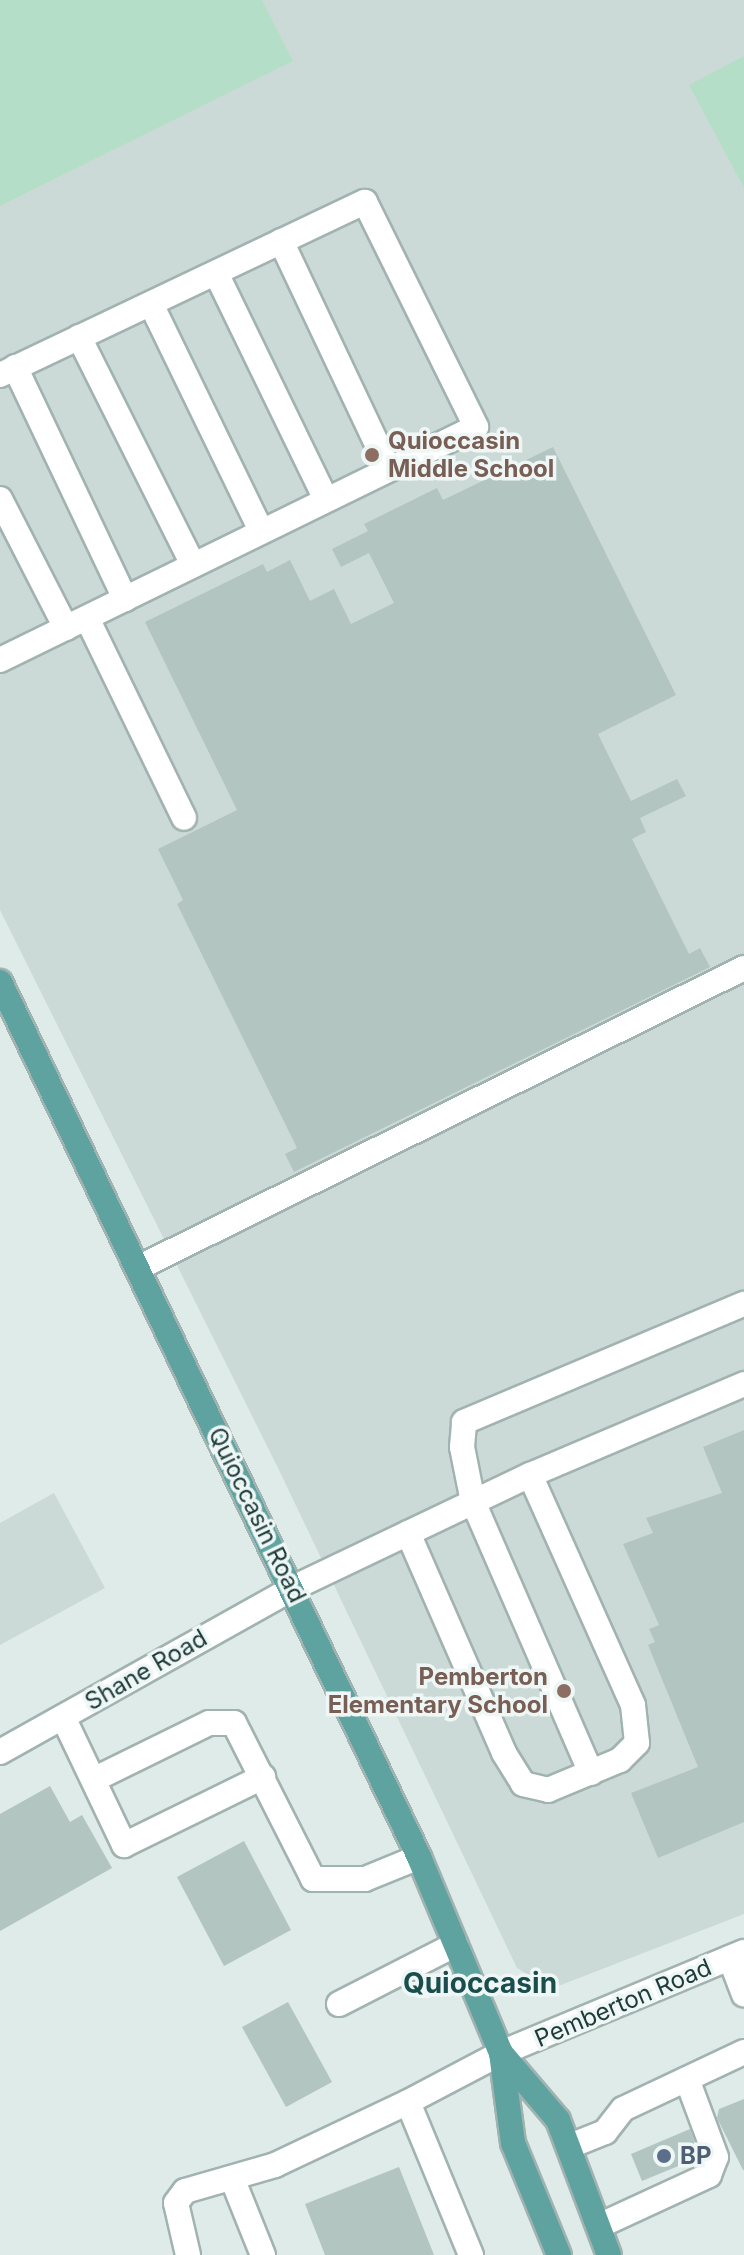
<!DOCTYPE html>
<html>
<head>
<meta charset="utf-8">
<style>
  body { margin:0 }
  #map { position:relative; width:744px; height:2255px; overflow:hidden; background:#deebe8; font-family:Inter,sans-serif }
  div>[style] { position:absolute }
  .built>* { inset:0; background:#ccdad7 }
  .green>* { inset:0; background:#b5dec9 }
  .building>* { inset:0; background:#b3c5c1 }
  .roads { filter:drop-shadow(2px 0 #a1b3b0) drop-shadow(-2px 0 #a1b3b0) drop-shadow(0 2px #a1b3b0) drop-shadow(0 -2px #a1b3b0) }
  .minor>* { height:24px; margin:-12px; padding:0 12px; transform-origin:12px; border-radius:12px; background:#fff }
  .major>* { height:24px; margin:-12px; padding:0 12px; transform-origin:12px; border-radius:12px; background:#5fa3a1 }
  .dots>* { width:22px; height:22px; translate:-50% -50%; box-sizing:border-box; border:4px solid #eef7f5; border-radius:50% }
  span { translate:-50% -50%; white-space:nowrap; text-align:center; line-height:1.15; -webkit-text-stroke:7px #eef7f5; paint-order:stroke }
  .education-label { font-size:24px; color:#785e54; font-weight:700 }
  .left { translate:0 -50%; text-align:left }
  .right { translate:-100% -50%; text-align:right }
  .street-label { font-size:24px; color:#1e3b3a }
  .service-label { font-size:24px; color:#4e5e75; font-weight:700 }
  .quarter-label { font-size:28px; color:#194e4d; font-weight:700 }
</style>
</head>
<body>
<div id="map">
  <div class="built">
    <div style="clip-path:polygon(0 0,744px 0,744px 1914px,561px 1985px,541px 1983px,517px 1968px,278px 1468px,0 910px)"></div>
    <div style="clip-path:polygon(54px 1493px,105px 1588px,0 1645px,0 1523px)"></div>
  </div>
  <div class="green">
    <div style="clip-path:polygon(0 0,262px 0,293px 61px,0 206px)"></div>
    <div style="clip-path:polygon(744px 56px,744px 188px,689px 85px)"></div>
  </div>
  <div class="building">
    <div style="clip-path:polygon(553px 447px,676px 695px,598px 734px,631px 801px,677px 779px,686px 796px,640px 818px,646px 832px,632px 839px,689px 954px,700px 948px,710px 967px,294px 1172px,285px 1154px,297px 1148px,177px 904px,183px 900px,158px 849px,237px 810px,145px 622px,263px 564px,267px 572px,290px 560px,310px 601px,334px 589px,351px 624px,394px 603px,369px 553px,341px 567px,332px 549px,368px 531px,364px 524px,437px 488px,443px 500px)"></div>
    <div style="clip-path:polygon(744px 1430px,744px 1822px,658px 1858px,631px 1793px,698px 1767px,648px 1645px,655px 1642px,649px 1629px,659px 1625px,623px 1544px,653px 1533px,646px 1518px,722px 1493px,703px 1447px)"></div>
    <div style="clip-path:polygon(50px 1786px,70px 1822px,82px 1815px,112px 1868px,0 1931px,0 1814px)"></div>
    <div style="clip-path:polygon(244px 1841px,291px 1930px,224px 1966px,177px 1877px)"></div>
    <div style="clip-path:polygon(288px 2002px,332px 2082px,286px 2107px,242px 2027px)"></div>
    <div style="clip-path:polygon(744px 2099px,744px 2170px,743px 2170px,717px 2118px,719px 2109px)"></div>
    <div style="clip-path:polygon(690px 2129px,700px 2157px,642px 2181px,631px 2154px)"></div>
    <div style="clip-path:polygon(399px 2167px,434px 2255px,325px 2255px,305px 2204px)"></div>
  </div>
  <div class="roads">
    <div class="minor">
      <div style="left:281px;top:241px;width:252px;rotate:64.7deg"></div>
      <div style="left:216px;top:273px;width:252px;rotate:64.1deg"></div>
      <div style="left:151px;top:304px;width:252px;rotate:64.1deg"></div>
      <div style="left:79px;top:337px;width:255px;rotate:63.4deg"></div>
      <div style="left:15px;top:367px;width:257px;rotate:64.6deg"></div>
      <div style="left:0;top:375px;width:404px;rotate:-25.4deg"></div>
      <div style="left:365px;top:202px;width:251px;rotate:63.7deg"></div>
      <div style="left:476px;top:427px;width:530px;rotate:153.92deg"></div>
      <div style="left:0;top:499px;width:145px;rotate:62.9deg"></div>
      <div style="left:87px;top:618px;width:222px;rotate:64.1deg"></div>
      <div style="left:138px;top:1268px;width:676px;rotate:-26.34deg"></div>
      <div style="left:408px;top:1533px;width:240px;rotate:66.4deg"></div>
      <div style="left:504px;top:1753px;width:36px;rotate:58deg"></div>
      <div style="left:523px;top:1784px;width:26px;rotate:13deg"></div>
      <div style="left:548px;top:1790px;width:78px;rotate:-22.6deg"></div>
      <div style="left:620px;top:1760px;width:24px;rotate:-45deg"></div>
      <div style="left:637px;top:1743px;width:38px;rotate:-96deg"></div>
      <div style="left:633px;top:1705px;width:252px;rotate:-114.1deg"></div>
      <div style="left:63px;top:1717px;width:142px;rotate:64.5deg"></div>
      <div style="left:124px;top:1845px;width:155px;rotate:-26.1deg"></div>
      <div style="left:0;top:1752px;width:336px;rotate:-29.2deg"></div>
      <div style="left:293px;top:1588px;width:263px;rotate:-25.5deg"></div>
      <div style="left:530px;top:1475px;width:233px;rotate:-23deg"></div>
      <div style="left:591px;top:1773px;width:296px;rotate:-113.5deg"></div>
      <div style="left:473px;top:1502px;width:56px;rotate:-101.3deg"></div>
      <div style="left:462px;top:1447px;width:25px;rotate:-85deg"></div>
      <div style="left:464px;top:1422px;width:304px;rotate:-22.9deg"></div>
      <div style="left:95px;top:1779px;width:127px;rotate:-26.2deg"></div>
      <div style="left:209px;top:1723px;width:25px"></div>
      <div style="left:234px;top:1723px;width:175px;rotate:63.1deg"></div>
      <div style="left:313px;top:1879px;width:52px"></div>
      <div style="left:365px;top:1879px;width:58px;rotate:-22.2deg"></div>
      <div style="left:730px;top:1958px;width:39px;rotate:69deg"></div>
      <div style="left:339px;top:2004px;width:131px;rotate:-27.1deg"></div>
      <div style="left:570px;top:2146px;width:38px;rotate:-22deg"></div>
      <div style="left:605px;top:2132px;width:29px;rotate:-52deg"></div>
      <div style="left:623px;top:2109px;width:134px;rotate:-25.2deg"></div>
      <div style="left:232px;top:2178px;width:83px;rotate:68.1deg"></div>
      <div style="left:601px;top:2225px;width:119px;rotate:-24.8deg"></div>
      <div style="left:709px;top:2175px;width:19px;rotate:-69deg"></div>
      <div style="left:716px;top:2157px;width:83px;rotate:-110.4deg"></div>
      <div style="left:188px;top:2255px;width:53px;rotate:-103deg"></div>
      <div style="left:176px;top:2203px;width:15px;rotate:-53deg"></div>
      <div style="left:185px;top:2191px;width:94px;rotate:-16.1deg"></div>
      <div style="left:275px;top:2165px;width:147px;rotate:-25.3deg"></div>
      <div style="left:471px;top:2255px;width:165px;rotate:-112.4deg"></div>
      <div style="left:408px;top:2102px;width:105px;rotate:-27.8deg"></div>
      <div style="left:501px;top:2053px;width:263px;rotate:-22.6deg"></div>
    </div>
    <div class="major">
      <div style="left:0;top:982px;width:970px;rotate:64.41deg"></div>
      <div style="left:419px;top:1857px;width:212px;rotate:67.3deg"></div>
      <div style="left:501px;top:2053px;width:91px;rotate:82.4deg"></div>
      <div style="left:513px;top:2143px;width:121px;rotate:67.7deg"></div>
      <div style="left:501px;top:2053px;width:88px;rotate:49.6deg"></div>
      <div style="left:558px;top:2120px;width:144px;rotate:69.3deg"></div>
    </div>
  </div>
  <div class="dots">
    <div style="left:372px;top:455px;background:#8d6e63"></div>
    <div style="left:564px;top:1691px;background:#8d6e63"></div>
    <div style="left:664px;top:2156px;background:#5c6f8a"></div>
  </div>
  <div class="education-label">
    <span class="left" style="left:388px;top:455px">Quioccasin<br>Middle School</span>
    <span class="right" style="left:548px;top:1691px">Pemberton<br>Elementary School</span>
  </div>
  <div class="street-label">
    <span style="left:257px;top:1515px;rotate:64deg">Quioccasin Road</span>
    <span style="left:146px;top:1670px;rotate:-30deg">Shane Road</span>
    <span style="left:623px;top:2003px;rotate:-23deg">Pemberton Road</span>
  </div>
  <div class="service-label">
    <span class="left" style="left:680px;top:2156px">BP</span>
  </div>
  <div class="quarter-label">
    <span style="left:480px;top:1983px">Quioccasin</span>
  </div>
</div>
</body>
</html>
